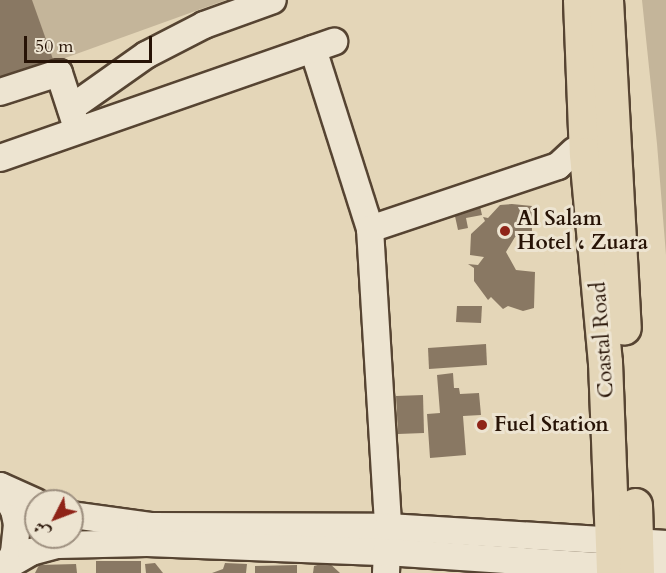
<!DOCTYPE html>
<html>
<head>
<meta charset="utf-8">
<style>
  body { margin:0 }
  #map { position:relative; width:666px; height:573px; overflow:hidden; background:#e4d6b8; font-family:Cardo,Amiri,serif }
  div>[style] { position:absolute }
  .green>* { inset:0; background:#c4b59a }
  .building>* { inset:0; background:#897863 }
  .roads { filter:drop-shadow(2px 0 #564432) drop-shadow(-2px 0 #564432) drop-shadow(0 2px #564432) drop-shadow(0 -2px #564432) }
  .minor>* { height:26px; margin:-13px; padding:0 13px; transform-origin:13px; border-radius:13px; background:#ede4d1 }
  .highway>* { height:33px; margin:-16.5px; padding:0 16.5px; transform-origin:16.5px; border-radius:16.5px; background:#e4d6b8 }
  .dots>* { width:16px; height:16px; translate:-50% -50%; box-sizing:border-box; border:3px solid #ede4d1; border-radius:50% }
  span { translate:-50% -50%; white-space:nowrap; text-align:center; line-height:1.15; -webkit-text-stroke:6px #ede4d1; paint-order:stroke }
  .poi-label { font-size:21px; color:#271306; font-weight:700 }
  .left { translate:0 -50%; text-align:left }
  .street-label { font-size:21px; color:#271306 }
  .north { position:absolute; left:24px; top:489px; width:60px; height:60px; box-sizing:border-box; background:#ede4d1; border:2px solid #9e9080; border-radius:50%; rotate:228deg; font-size:16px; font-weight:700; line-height:24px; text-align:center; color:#271306 }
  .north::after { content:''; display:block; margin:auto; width:21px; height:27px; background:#8f2418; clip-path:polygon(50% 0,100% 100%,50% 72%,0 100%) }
  .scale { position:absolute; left:24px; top:36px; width:128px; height:27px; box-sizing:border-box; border:3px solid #271306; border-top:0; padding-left:8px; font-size:18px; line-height:21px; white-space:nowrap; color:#271306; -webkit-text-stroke:4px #ede4d1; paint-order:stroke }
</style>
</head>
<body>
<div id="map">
  <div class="green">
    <div style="clip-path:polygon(0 0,226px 0,54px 62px)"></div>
    <div style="clip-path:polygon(642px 0,666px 0,666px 255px,657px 144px)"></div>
  </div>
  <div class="building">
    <div style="clip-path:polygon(0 0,32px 0,54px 62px,0 82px)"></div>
    <div style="clip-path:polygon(479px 202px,482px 215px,466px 218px,468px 228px,458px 230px,453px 207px)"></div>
    <div style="clip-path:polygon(512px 204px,532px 206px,532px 234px,515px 237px,506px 252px,516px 270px,535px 272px,534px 308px,523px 311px,508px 306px,503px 309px,491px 297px,488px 300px,474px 281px,474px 268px,468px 264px,478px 265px,484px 257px,470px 255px,471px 234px,485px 221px,483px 217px,488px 218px,500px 205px)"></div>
    <div style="clip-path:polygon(457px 306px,482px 306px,481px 323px,456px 322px)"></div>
    <div style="clip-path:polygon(486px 344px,487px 365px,429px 369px,428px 348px)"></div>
    <div style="clip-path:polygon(453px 373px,454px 388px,459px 388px,460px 394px,479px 393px,481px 415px,463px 416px,466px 455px,430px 458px,427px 414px,440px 413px,437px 375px)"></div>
    <div style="clip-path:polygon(423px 395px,424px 433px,398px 434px,396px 396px)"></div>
    <div style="clip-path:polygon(96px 561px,141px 561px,141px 573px,96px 573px)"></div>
    <div style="clip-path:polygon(328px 562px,340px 573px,313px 573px,314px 566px)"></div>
    <div style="clip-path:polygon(155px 563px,163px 573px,146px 573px,145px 564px)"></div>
    <div style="clip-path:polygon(225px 563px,247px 564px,246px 573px,212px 573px,223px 569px)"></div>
    <div style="clip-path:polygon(76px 564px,77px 573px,35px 573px,39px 565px)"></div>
    <div style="clip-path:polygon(297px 565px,297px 573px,255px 573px,255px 566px)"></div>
  </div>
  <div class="roads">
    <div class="minor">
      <div style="left:313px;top:49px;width:189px;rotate:72.4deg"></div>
      <div style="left:370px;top:229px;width:299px;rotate:86.5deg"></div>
      <div style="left:388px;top:527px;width:46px;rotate:92.5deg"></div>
      <div style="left:0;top:92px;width:62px;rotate:-17.9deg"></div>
      <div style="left:59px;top:73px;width:52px;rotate:71.9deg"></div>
      <div style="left:71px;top:108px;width:92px;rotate:-35.2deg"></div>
      <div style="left:146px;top:55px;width:65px;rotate:-27.3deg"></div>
      <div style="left:204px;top:25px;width:73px;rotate:-19.9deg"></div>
      <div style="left:0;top:158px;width:354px;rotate:-19.2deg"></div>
      <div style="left:370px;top:229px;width:198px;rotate:-18.5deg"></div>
      <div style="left:558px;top:166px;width:22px;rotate:-43deg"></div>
      <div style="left:0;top:486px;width:28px;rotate:60deg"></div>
      <div style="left:14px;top:510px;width:14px;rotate:78deg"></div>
      <div style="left:17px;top:524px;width:29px;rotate:96deg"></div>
      <div style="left:14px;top:553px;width:20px;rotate:120deg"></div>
      <div style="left:0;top:486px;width:39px;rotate:24deg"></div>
      <div style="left:72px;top:515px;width:79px;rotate:8deg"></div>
      <div style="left:150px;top:526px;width:238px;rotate:0.2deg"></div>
      <div style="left:388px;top:527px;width:279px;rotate:3.5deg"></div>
      <div style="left:7px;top:566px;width:28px;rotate:-30deg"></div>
      <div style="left:31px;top:552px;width:28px;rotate:-15deg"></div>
      <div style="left:58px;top:545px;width:89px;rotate:-1.3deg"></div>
      <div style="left:147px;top:543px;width:239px;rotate:2.2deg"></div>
      <div style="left:386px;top:552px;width:227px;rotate:3.8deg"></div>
      <div style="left:613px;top:567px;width:53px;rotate:-1.1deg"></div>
    </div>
    <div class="highway">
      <div style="left:580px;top:0;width:154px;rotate:87.8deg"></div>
      <div style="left:586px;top:154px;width:209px;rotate:84.8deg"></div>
      <div style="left:605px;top:362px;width:211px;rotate:87.8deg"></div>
      <div style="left:606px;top:0;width:328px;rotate:86.9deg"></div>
      <div style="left:635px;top:505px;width:68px;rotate:88.3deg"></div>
    </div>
  </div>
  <div class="dots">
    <div style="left:505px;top:231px;background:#8f2418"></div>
    <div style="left:482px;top:425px;background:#8f2418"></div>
  </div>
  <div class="poi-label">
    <span class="left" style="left:517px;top:231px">Al Salam<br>Hotel ، Zuara</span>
    <span class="left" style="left:494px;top:425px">Fuel Station</span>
  </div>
  <div class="street-label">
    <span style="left:603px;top:340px;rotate:-94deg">Coastal Road</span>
  </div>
  <div class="north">ش</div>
  <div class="scale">50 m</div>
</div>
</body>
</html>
